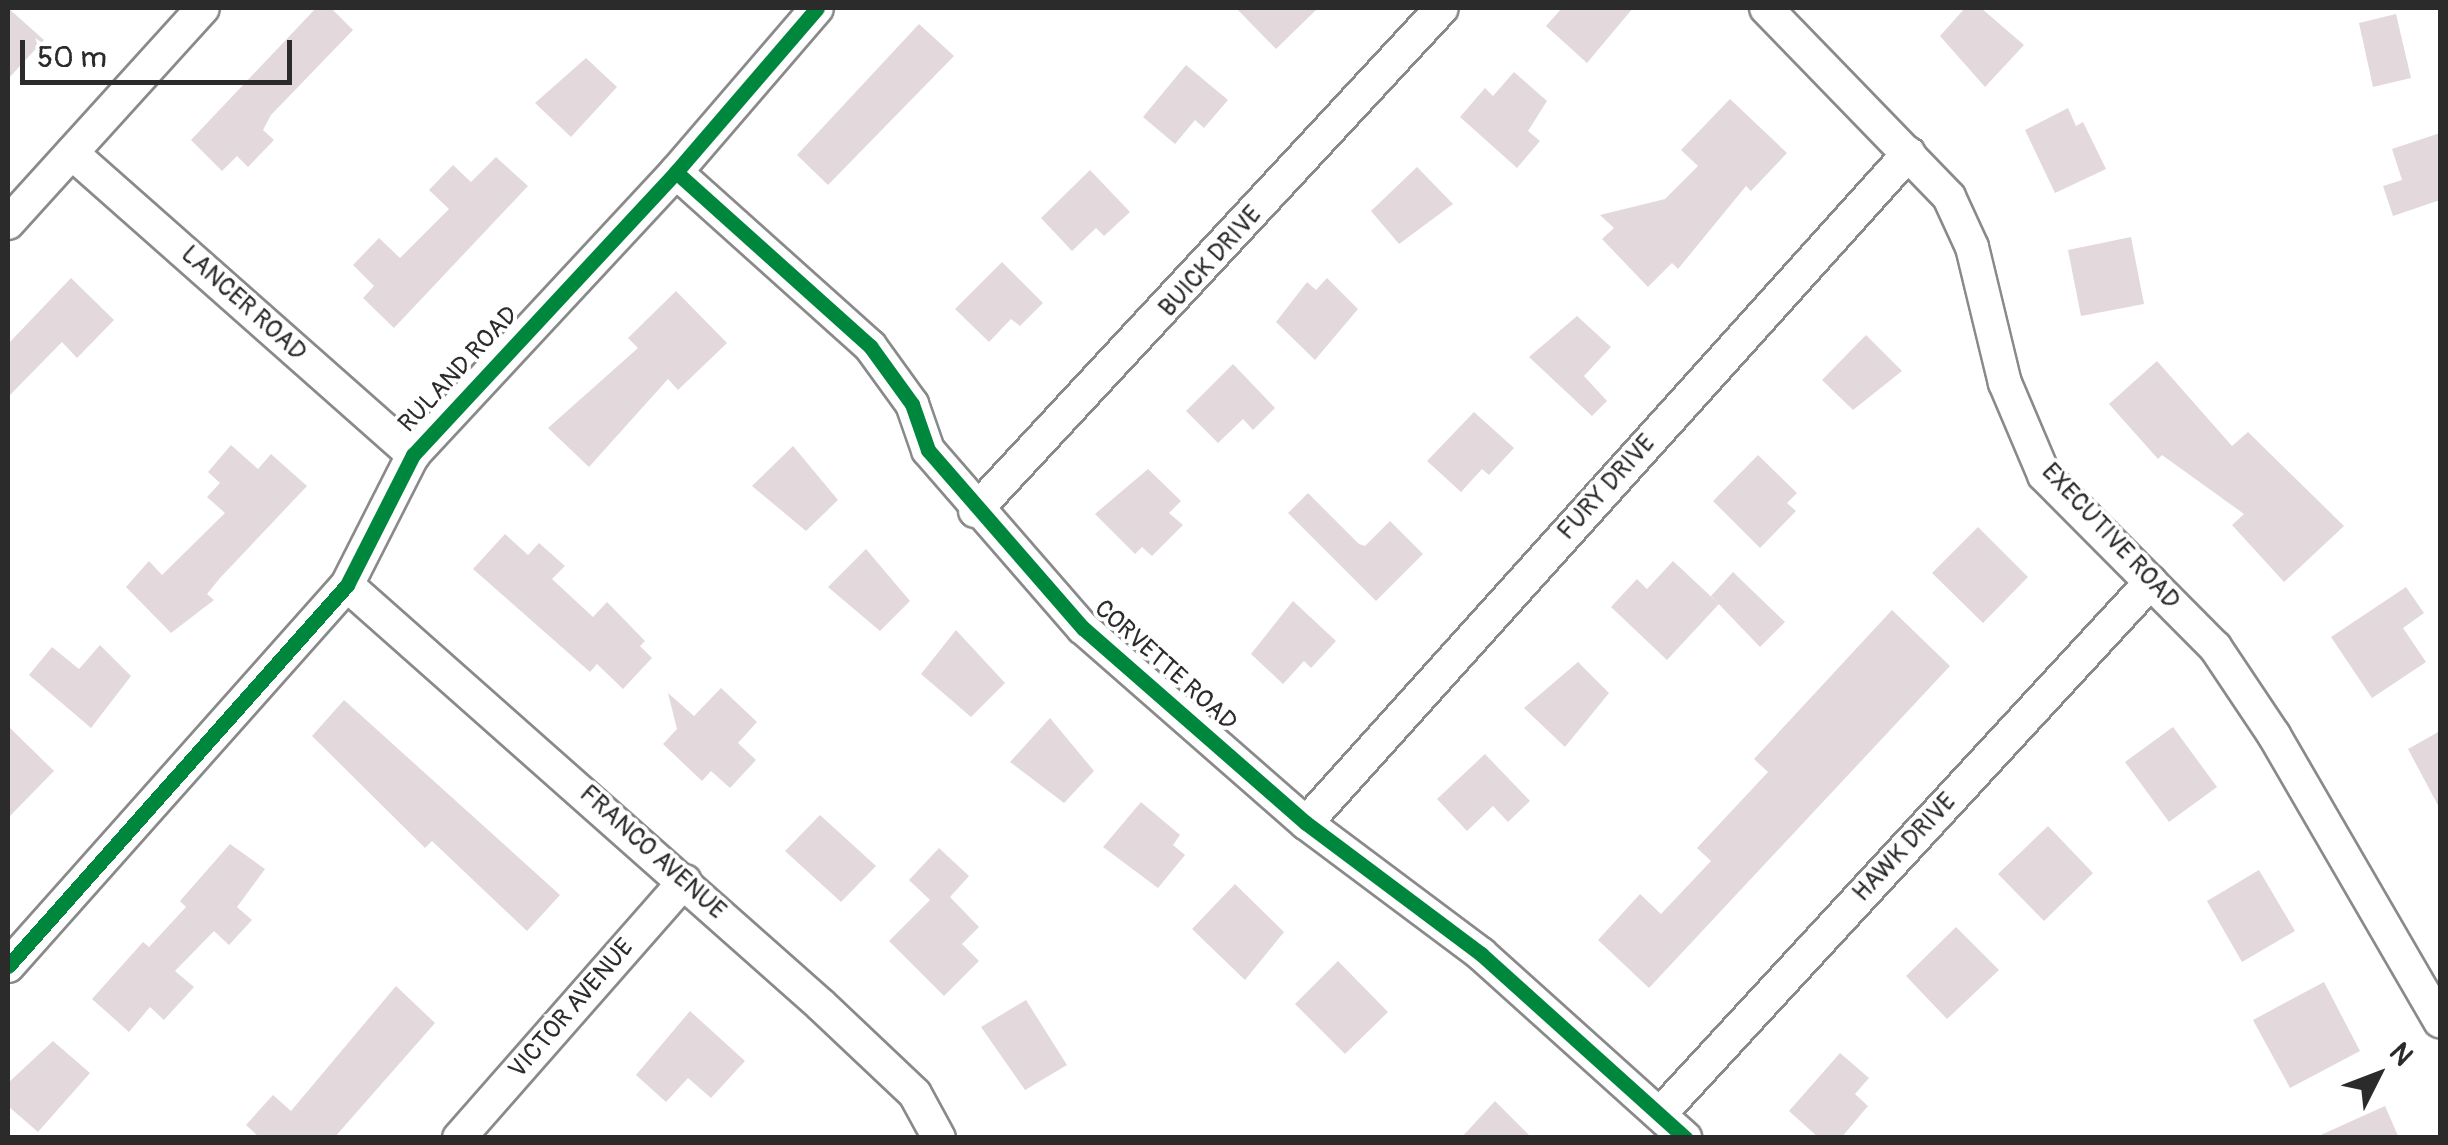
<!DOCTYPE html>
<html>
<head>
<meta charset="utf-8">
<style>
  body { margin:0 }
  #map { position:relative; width:2448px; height:1145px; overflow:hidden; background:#fff; font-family:Pangolin,sans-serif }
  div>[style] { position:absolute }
  .building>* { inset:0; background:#e3d8dc }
  .roads { filter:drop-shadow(2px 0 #8a8a8a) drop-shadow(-2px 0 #8a8a8a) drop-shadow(0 2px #8a8a8a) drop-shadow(0 -2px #8a8a8a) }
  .street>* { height:32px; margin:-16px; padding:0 16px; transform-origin:16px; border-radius:16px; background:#fff }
  .cycleway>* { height:15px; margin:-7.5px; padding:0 7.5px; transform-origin:7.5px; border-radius:7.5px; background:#00873e }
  span { translate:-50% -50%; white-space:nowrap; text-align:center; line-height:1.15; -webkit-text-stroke:8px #fff; paint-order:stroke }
  .street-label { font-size:25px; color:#2b2b2b }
  .frame { position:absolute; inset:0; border:10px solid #2b2b2b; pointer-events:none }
  .north { position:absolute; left:2328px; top:1025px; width:100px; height:100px; -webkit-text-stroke:8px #fff; paint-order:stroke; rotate:48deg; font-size:28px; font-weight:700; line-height:40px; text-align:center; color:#2b2b2b }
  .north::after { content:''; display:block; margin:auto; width:35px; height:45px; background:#2b2b2b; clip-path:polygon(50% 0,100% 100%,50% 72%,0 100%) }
  .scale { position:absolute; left:20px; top:40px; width:272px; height:45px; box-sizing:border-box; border:5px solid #2b2b2b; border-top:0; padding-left:12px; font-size:30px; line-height:35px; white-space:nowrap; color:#2b2b2b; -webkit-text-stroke:8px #fff; paint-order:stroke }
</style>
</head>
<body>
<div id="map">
  <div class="building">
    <div style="clip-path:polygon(8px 8px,44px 40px,8px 79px)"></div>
    <div style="clip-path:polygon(316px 8px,331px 8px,353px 30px,271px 115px,263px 130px,274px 140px,248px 167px,237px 156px,222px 171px,191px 140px)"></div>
    <div style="clip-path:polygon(1236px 8px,1318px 8px,1276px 49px)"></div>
    <div style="clip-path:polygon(1562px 8px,1633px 8px,1587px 63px,1546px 26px)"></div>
    <div style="clip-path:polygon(1965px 8px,1981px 8px,2024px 45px,1985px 87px,1940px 36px)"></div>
    <div style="clip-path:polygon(2396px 14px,2411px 78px,2373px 87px,2359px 23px)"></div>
    <div style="clip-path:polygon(919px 24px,954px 56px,828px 185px,797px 155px)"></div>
    <div style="clip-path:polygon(586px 58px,617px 87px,571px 137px,535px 103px)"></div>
    <div style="clip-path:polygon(1186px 65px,1228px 100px,1204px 128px,1195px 120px,1175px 144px,1143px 117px)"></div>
    <div style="clip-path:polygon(1514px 72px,1547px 101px,1528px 131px,1540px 141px,1517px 168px,1460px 117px,1485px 88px,1493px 96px)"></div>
    <div style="clip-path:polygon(1730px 99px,1787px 153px,1751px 191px,1746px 186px,1678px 269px,1672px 263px,1648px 287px,1602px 239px,1614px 228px,1600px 215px,1665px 199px,1698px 166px,1681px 150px)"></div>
    <div style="clip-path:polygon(2068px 108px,2076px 126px,2083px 122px,2106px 169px,2055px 193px,2025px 130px)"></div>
    <div style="clip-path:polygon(2440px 133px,2440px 200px,2393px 216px,2383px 186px,2402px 180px,2392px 149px)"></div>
    <div style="clip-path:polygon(496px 157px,528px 186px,394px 328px,363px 298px,374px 286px,353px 265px,379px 238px,400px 258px,449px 209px,429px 190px,453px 165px,471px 182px)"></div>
    <div style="clip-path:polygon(1417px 167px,1453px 204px,1399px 244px,1371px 211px)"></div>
    <div style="clip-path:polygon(1090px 170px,1130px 212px,1104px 236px,1096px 228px,1072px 251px,1041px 218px)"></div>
    <div style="clip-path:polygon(2131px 237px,2144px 304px,2081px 316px,2068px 250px)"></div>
    <div style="clip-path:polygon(1002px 262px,1043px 303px,1020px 326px,1011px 319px,989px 342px,955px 309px)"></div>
    <div style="clip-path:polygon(71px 278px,114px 320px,77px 358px,62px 342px,8px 397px,8px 344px)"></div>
    <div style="clip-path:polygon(1327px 278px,1358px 309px,1315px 360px,1276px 322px,1307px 282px,1316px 290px)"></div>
    <div style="clip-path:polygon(676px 291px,727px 343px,678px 390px,668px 379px,589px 467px,548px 428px,638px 348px,628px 338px)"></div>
    <div style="clip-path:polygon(1577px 316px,1611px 347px,1584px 376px,1607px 401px,1592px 416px,1529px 357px)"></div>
    <div style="clip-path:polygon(1866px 335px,1902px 371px,1853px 410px,1822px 380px)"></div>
    <div style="clip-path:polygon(2157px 361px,2232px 446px,2248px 432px,2344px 526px,2284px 582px,2232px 525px,2244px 514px,2162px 455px,2158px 459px,2109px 404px)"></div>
    <div style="clip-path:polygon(1233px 364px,1275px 408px,1253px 430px,1243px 419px,1218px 443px,1186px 411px)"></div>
    <div style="clip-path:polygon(1474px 412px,1514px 448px,1489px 475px,1482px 469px,1461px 492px,1427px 461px)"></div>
    <div style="clip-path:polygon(231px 445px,258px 469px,271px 454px,307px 486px,220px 578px,207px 594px,214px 600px,171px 633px,126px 587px,149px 561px,162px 575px,225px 513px,207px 497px,220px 483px,208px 472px)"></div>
    <div style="clip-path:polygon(793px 446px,838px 500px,806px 531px,752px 486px)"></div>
    <div style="clip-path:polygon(1758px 455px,1797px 493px,1787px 503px,1796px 511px,1760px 548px,1713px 501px)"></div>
    <div style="clip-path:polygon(1148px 469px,1181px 501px,1169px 513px,1183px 525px,1152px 556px,1142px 547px,1135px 554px,1095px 514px)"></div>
    <div style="clip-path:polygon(1308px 493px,1359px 544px,1365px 546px,1390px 521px,1423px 554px,1376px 601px,1288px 513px)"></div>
    <div style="clip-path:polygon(1978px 527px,2028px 577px,1983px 623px,1932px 573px)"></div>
    <div style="clip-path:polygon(505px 534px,528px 555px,539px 543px,565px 566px,552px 579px,593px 617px,607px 602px,645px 641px,640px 646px,652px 658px,623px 689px,597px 664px,590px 672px,473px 569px)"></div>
    <div style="clip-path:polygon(866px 549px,910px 601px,880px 631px,828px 587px)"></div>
    <div style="clip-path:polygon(1673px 561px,1719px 604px,1667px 660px,1611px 607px,1637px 579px,1647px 589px)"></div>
    <div style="clip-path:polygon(1733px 572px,1785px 622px,1760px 647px,1711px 596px)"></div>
    <div style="clip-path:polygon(2406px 587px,2424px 613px,2403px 628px,2426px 662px,2372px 698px,2331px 637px)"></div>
    <div style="clip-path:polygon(1293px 601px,1336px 641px,1311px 668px,1304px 661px,1283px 684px,1251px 654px)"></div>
    <div style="clip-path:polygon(1892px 610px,1950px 666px,1649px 988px,1598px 940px,1640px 894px,1661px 914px,1711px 861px,1697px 848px,1768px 772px,1754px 759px)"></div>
    <div style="clip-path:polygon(956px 630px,1005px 683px,971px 717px,921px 674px)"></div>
    <div style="clip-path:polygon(100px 645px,131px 676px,91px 728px,29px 675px,52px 647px,79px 669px)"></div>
    <div style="clip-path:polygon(1578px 662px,1609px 693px,1565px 747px,1524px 708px)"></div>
    <div style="clip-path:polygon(721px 688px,757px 722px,738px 743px,756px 760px,730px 788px,711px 771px,702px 781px,663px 744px,677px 729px,668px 693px,694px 716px)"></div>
    <div style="clip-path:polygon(344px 700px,560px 895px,527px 931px,432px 841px,425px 848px,312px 736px)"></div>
    <div style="clip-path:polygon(1050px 718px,1094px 771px,1064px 803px,1010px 762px)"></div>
    <div style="clip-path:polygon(8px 726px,54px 771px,8px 818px)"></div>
    <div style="clip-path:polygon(2173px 727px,2217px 787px,2169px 822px,2125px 762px)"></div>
    <div style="clip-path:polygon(2440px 731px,2440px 809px,2408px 749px)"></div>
    <div style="clip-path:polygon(1485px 754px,1530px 801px,1508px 822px,1493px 806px,1467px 831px,1437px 799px)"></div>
    <div style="clip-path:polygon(1141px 802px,1180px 835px,1173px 845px,1185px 855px,1158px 888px,1103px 847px)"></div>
    <div style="clip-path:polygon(820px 815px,876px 866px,841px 902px,785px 851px)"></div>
    <div style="clip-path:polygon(2048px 826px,2093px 873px,2044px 921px,1998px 874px)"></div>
    <div style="clip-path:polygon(230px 844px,265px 869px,237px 907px,252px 920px,229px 945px,214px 931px,175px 971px,194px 987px,164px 1020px,150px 1007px,129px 1032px,92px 999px,143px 942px,149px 947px,186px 907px,180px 901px)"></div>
    <div style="clip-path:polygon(939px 848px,969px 876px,950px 897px,979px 927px,962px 944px,979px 961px,944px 996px,889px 941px,930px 900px,909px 880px)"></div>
    <div style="clip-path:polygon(2259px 870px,2295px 931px,2242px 962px,2207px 901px)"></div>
    <div style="clip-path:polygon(1235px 884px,1284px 932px,1245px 980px,1192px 929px)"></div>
    <div style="clip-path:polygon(1956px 927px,1999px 970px,1947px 1019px,1906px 976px)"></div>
    <div style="clip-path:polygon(1338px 961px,1388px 1012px,1345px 1054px,1295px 1004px)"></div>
    <div style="clip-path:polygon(2324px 982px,2360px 1051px,2290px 1088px,2253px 1020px)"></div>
    <div style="clip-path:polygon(396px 986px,435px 1023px,334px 1138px,260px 1138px,246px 1125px,273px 1095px,291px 1111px)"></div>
    <div style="clip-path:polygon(1026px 1000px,1067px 1065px,1025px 1090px,981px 1027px)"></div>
    <div style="clip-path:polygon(690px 1011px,745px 1061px,711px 1098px,688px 1078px,666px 1102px,636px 1075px)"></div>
    <div style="clip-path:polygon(53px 1041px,90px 1073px,38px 1132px,8px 1106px,8px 1083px)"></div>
    <div style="clip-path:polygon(1840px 1053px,1869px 1078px,1855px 1094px,1868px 1106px,1841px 1138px,1819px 1138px,1789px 1111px)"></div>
    <div style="clip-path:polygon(1495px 1101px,1532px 1138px,1461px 1138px)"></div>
    <div style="clip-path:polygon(2385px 1106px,2399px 1138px,2314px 1138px)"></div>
  </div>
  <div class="roads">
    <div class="street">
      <div style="left:1766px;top:8px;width:263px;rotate:45.9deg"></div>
      <div style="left:1949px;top:197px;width:55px;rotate:65.3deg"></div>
      <div style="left:1972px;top:247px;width:140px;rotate:76.4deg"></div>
      <div style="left:2005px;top:383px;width:100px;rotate:67deg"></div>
      <div style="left:2044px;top:475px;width:243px;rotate:45.2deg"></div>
      <div style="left:2215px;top:647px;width:106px;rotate:56.2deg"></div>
      <div style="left:2274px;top:735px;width:331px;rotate:59.9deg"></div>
      <div style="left:72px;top:153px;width:456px;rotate:41.5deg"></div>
      <div style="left:676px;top:172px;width:261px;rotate:41.9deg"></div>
      <div style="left:870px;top:346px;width:72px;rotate:54.1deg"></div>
      <div style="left:912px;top:404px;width:49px;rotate:70.8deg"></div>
      <div style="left:928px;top:450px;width:236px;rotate:49deg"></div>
      <div style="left:1083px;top:628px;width:296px;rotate:41.2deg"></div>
      <div style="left:1306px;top:823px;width:219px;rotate:36.8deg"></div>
      <div style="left:1481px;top:954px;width:275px;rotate:42deg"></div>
      <div style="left:8px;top:223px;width:290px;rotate:-47.8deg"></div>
      <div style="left:975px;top:511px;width:686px;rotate:-47.13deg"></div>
      <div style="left:347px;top:585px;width:633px;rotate:41.54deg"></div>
      <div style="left:821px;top:1005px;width:129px;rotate:43.4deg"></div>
      <div style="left:915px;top:1094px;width:50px;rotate:61.4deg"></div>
      <div style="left:1306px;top:823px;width:901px;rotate:-48.01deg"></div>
      <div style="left:8px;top:966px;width:510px;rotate:-48.34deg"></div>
      <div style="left:347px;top:585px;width:146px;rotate:-63.1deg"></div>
      <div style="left:413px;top:455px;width:386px;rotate:-47.1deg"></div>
      <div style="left:676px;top:172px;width:216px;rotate:-49.3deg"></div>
      <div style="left:1660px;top:1114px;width:724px;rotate:-47.3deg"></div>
      <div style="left:459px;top:1138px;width:342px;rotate:-48.7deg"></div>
    </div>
  </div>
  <div class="cycleway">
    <div style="left:676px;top:172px;width:261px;rotate:41.9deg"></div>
    <div style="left:870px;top:346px;width:72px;rotate:54.1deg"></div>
    <div style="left:912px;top:404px;width:49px;rotate:70.8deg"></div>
    <div style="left:928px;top:450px;width:236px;rotate:49deg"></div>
    <div style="left:1083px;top:628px;width:296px;rotate:41.2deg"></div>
    <div style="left:1306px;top:823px;width:219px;rotate:36.8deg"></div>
    <div style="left:1481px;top:954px;width:275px;rotate:42deg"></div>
    <div style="left:8px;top:966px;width:510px;rotate:-48.34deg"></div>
    <div style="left:347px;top:585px;width:146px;rotate:-63.1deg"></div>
    <div style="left:413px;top:455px;width:386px;rotate:-47.1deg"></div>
    <div style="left:676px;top:172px;width:216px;rotate:-49.3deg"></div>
  </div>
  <div class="street-label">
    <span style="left:1211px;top:262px;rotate:-48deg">BUICK DRIVE</span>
    <span style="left:243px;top:304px;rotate:42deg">LANCER ROAD</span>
    <span style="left:459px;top:370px;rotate:-47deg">RULAND ROAD</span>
    <span style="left:1607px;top:488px;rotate:-48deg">FURY DRIVE</span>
    <span style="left:2110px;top:537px;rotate:47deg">EXECUTIVE ROAD</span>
    <span style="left:1165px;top:666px;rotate:42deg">CORVETTE ROAD</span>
    <span style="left:1905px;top:848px;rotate:-47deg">HAWK DRIVE</span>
    <span style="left:652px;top:853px;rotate:42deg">FRANCO AVENUE</span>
    <span style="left:572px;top:1009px;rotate:-49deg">VICTOR AVENUE</span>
  </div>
  <div class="frame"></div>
  <div class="north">N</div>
  <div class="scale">50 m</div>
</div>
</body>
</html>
